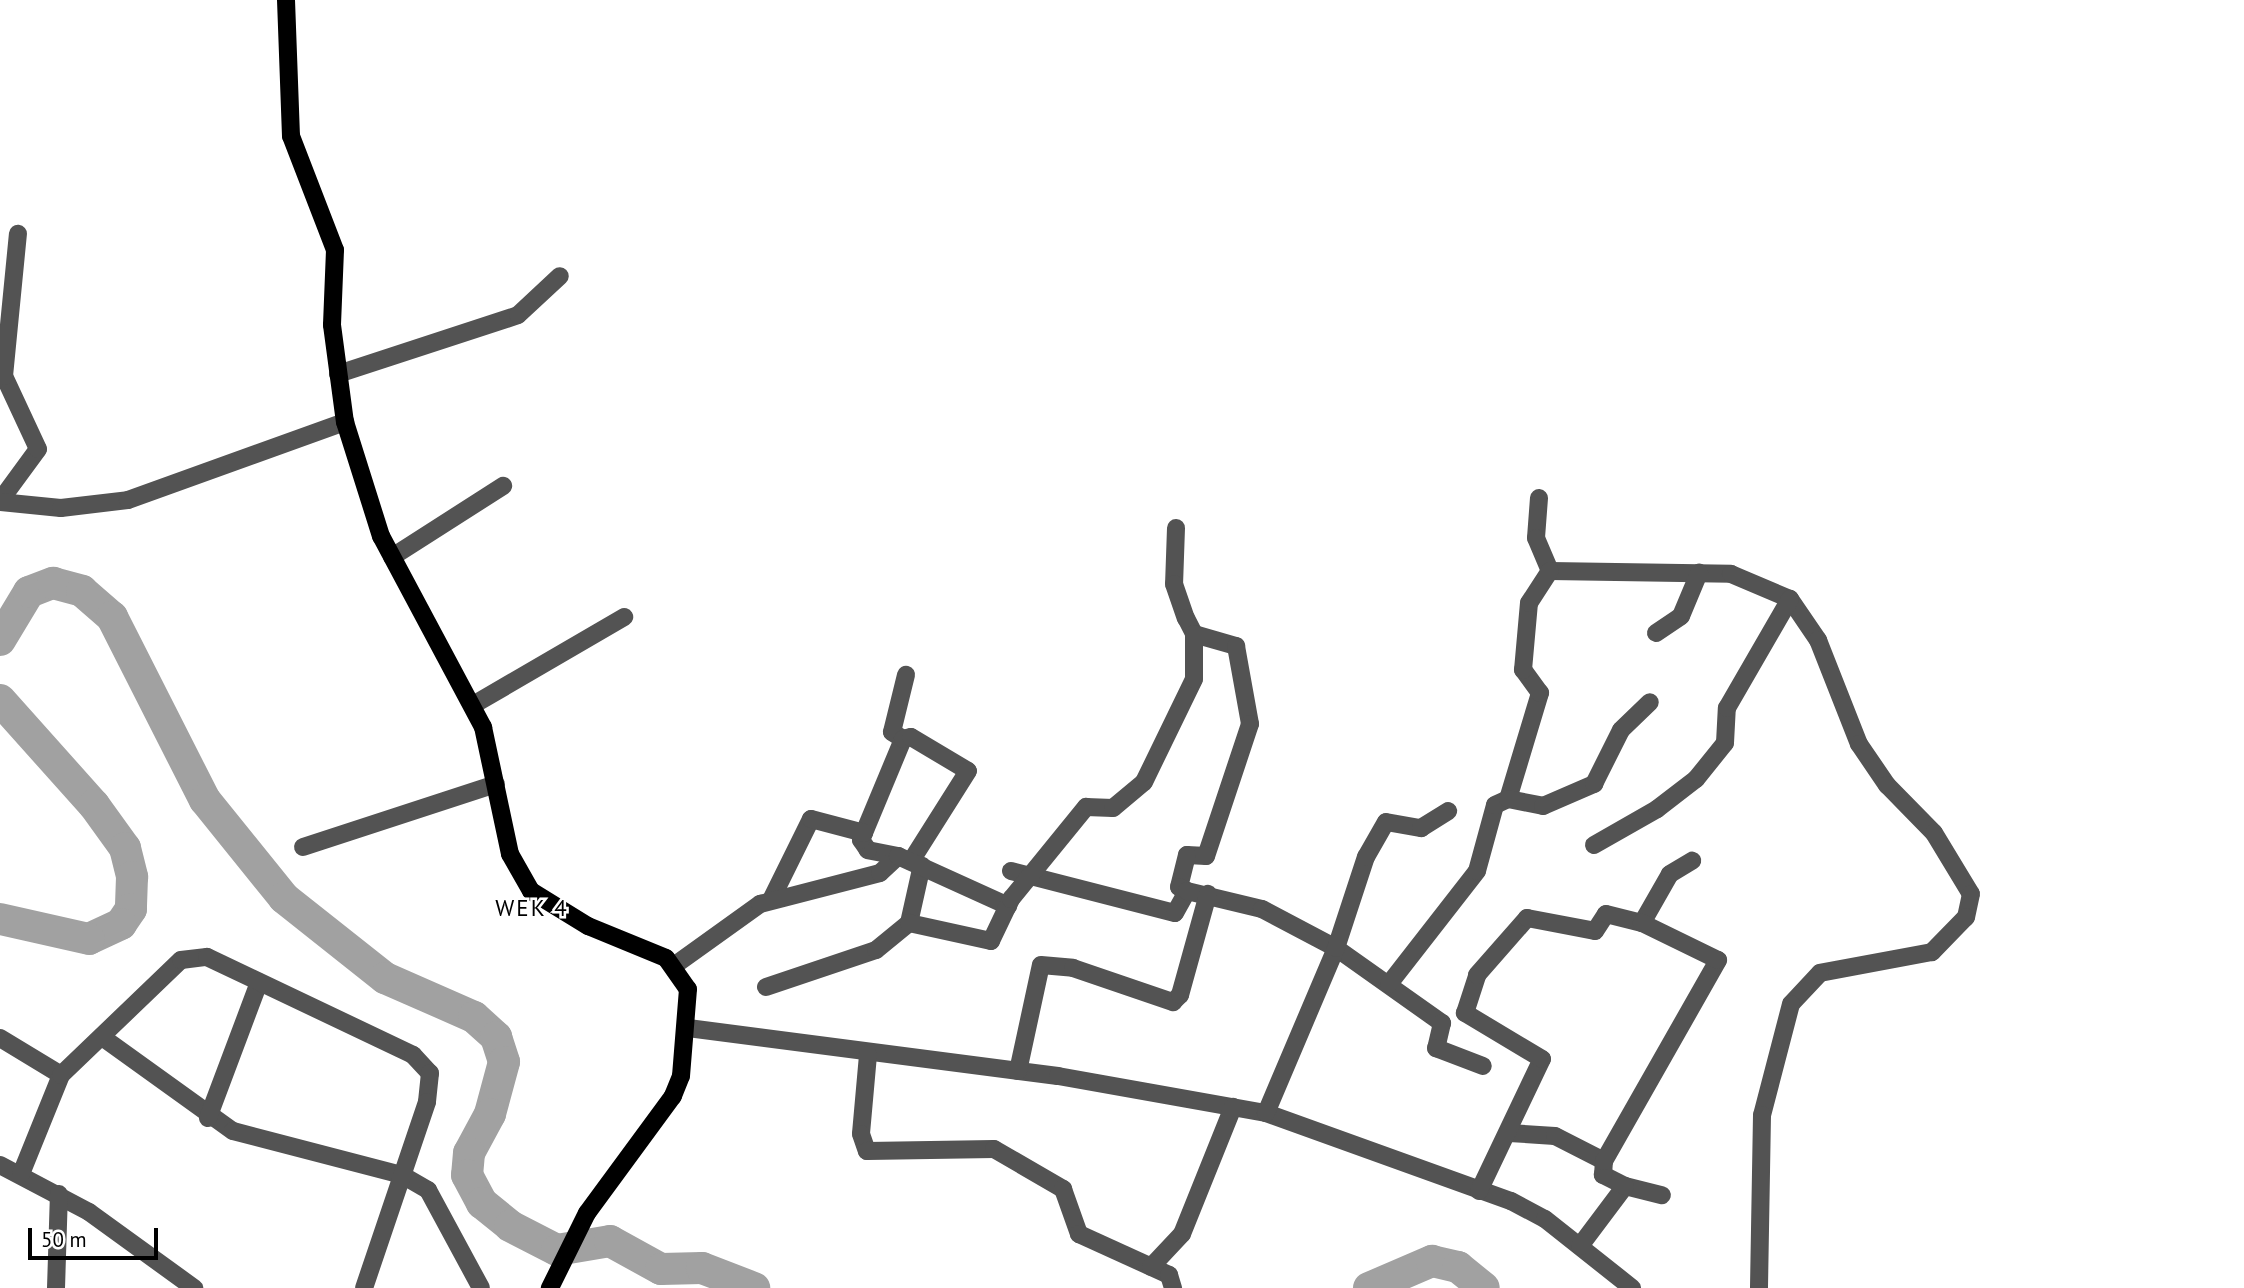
<!DOCTYPE html>
<html>
<head>
<meta charset="utf-8">
<style>
  body { margin:0 }
  #map { position:relative; width:2244px; height:1288px; overflow:hidden; background:#fff; font-family:"PT Sans",sans-serif }
  div>[style] { position:absolute }
  .river>* { height:32px; margin:-16px; padding:0 16px; transform-origin:16px; border-radius:16px; background:#a1a1a1 }
  .minor>* { height:18px; margin:-9px; padding:0 9px; transform-origin:9px; border-radius:9px; background:#535353 }
  .major>* { height:18px; margin:-9px; padding:0 9px; transform-origin:9px; border-radius:9px; background:#000 }
  span { translate:-50% -50%; white-space:nowrap; text-align:center; line-height:1.15; -webkit-text-stroke:5px #fff; paint-order:stroke }
  .quarter-label { font-size:23px; color:#000; letter-spacing:2px }
  .scale { position:absolute; left:28px; top:1228px; width:130px; height:32px; box-sizing:border-box; border:4px solid #000; border-top:0; padding-left:9px; font-size:21px; line-height:24px; white-space:nowrap; color:#000; -webkit-text-stroke:5px #fff; paint-order:stroke }
</style>
</head>
<body>
<div id="map">
  <div class="river">
    <div style="left:0;top:640px;width:56px;rotate:-58.9deg"></div>
    <div style="left:29px;top:592px;width:26px;rotate:-21deg"></div>
    <div style="left:53px;top:583px;width:30px;rotate:15deg"></div>
    <div style="left:82px;top:591px;width:40px;rotate:41deg"></div>
    <div style="left:112px;top:617px;width:205px;rotate:63.1deg"></div>
    <div style="left:205px;top:800px;width:126px;rotate:51.1deg"></div>
    <div style="left:284px;top:898px;width:129px;rotate:38.4deg"></div>
    <div style="left:385px;top:978px;width:97px;rotate:23.7deg"></div>
    <div style="left:474px;top:1017px;width:30px;rotate:42deg"></div>
    <div style="left:496px;top:1037px;width:26px;rotate:72deg"></div>
    <div style="left:504px;top:1062px;width:54px;rotate:105.1deg"></div>
    <div style="left:490px;top:1114px;width:44px;rotate:118.3deg"></div>
    <div style="left:469px;top:1153px;width:22px;rotate:95deg"></div>
    <div style="left:467px;top:1175px;width:32px;rotate:62deg"></div>
    <div style="left:482px;top:1203px;width:36px;rotate:39deg"></div>
    <div style="left:510px;top:1226px;width:53px;rotate:27.1deg"></div>
    <div style="left:557px;top:1250px;width:54px;rotate:-9.6deg"></div>
    <div style="left:610px;top:1241px;width:58px;rotate:28.8deg"></div>
    <div style="left:661px;top:1269px;width:41px;rotate:-1.4deg"></div>
    <div style="left:702px;top:1268px;width:56px;rotate:21deg"></div>
    <div style="left:0;top:700px;width:141px;rotate:48.2deg"></div>
    <div style="left:94px;top:805px;width:53px;rotate:54.2deg"></div>
    <div style="left:125px;top:848px;width:30px;rotate:76deg"></div>
    <div style="left:132px;top:877px;width:32px;rotate:92deg"></div>
    <div style="left:131px;top:909px;width:18px;rotate:124deg"></div>
    <div style="left:121px;top:924px;width:35px;rotate:155deg"></div>
    <div style="left:89px;top:939px;width:91px;rotate:-167.3deg"></div>
    <div style="left:1369px;top:1288px;width:69px;rotate:-23.2deg"></div>
    <div style="left:1432px;top:1261px;width:27px;rotate:13deg"></div>
    <div style="left:1458px;top:1267px;width:33px;rotate:39deg"></div>
  </div>
  <div class="minor">
    <div style="left:338px;top:374px;width:189px;rotate:-18.1deg"></div>
    <div style="left:518px;top:315px;width:57px;rotate:-42.9deg"></div>
    <div style="left:1539px;top:498px;width:40px;rotate:94.3deg"></div>
    <div style="left:1536px;top:538px;width:36px;rotate:67deg"></div>
    <div style="left:1550px;top:571px;width:181px;rotate:0.9deg"></div>
    <div style="left:1731px;top:574px;width:64px;rotate:23deg"></div>
    <div style="left:1790px;top:599px;width:50px;rotate:55.7deg"></div>
    <div style="left:1818px;top:640px;width:112px;rotate:68.5deg"></div>
    <div style="left:1859px;top:744px;width:50px;rotate:55.7deg"></div>
    <div style="left:1887px;top:785px;width:67px;rotate:45.6deg"></div>
    <div style="left:1934px;top:833px;width:71px;rotate:58.8deg"></div>
    <div style="left:1971px;top:894px;width:24px;rotate:102deg"></div>
    <div style="left:1966px;top:917px;width:49px;rotate:134.2deg"></div>
    <div style="left:1932px;top:952px;width:114px;rotate:169.4deg"></div>
    <div style="left:1820px;top:973px;width:42px;rotate:133.1deg"></div>
    <div style="left:1791px;top:1004px;width:115px;rotate:104.6deg"></div>
    <div style="left:1762px;top:1115px;width:173px;rotate:91deg"></div>
    <div style="left:0;top:501px;width:64px;rotate:-53.8deg"></div>
    <div style="left:38px;top:449px;width:81px;rotate:-115deg"></div>
    <div style="left:4px;top:376px;width:143px;rotate:-84.4deg"></div>
    <div style="left:0;top:502px;width:61px;rotate:5.6deg"></div>
    <div style="left:61px;top:508px;width:67px;rotate:-6.8deg"></div>
    <div style="left:128px;top:500px;width:231px;rotate:-19.8deg"></div>
    <div style="left:1176px;top:528px;width:56px;rotate:92deg"></div>
    <div style="left:1174px;top:584px;width:36px;rotate:71deg"></div>
    <div style="left:1186px;top:618px;width:18px;rotate:63deg"></div>
    <div style="left:1194px;top:634px;width:44px;rotate:15.9deg"></div>
    <div style="left:1236px;top:646px;width:79px;rotate:79.8deg"></div>
    <div style="left:1250px;top:724px;width:139px;rotate:108.4deg"></div>
    <div style="left:1206px;top:856px;width:19px;rotate:-177deg"></div>
    <div style="left:1187px;top:855px;width:33px;rotate:104deg"></div>
    <div style="left:1179px;top:887px;width:9px;rotate:27deg"></div>
    <div style="left:392px;top:557px;width:132px;rotate:-32.6deg"></div>
    <div style="left:1656px;top:633px;width:30px;rotate:-34deg"></div>
    <div style="left:1681px;top:616px;width:47px;rotate:-67.3deg"></div>
    <div style="left:473px;top:705px;width:175px;rotate:-30.2deg"></div>
    <div style="left:903px;top:739px;width:13px;rotate:-148deg"></div>
    <div style="left:892px;top:732px;width:59px;rotate:-76.2deg"></div>
    <div style="left:1508px;top:799px;width:111px;rotate:-73.2deg"></div>
    <div style="left:1540px;top:693px;width:29px;rotate:-126deg"></div>
    <div style="left:1523px;top:670px;width:67px;rotate:-84.9deg"></div>
    <div style="left:1529px;top:603px;width:38px;rotate:-57deg"></div>
    <div style="left:1594px;top:845px;width:73px;rotate:-29.7deg"></div>
    <div style="left:1657px;top:809px;width:49px;rotate:-37.6deg"></div>
    <div style="left:1696px;top:779px;width:46px;rotate:-51.1deg"></div>
    <div style="left:1725px;top:743px;width:35px;rotate:-87deg"></div>
    <div style="left:1727px;top:708px;width:126px;rotate:-60deg"></div>
    <div style="left:303px;top:847px;width:203px;rotate:-18.1deg"></div>
    <div style="left:898px;top:856px;width:31px;rotate:-169deg"></div>
    <div style="left:868px;top:850px;width:12px;rotate:-125deg"></div>
    <div style="left:861px;top:840px;width:109px;rotate:-67.4deg"></div>
    <div style="left:903px;top:739px;width:8px;rotate:-14deg"></div>
    <div style="left:911px;top:737px;width:66px;rotate:30.8deg"></div>
    <div style="left:968px;top:771px;width:107px;rotate:122.3deg"></div>
    <div style="left:1011px;top:871px;width:169px;rotate:14.4deg"></div>
    <div style="left:1175px;top:913px;width:25px;rotate:-61deg"></div>
    <div style="left:1187px;top:891px;width:77px;rotate:13.5deg"></div>
    <div style="left:1262px;top:909px;width:84px;rotate:27.8deg"></div>
    <div style="left:1336px;top:948px;width:130px;rotate:35.3deg"></div>
    <div style="left:1442px;top:1023px;width:26px;rotate:103deg"></div>
    <div style="left:1436px;top:1048px;width:50px;rotate:21deg"></div>
    <div style="left:772px;top:898px;width:88px;rotate:-63.7deg"></div>
    <div style="left:811px;top:819px;width:55px;rotate:14.8deg"></div>
    <div style="left:909px;top:923px;width:59px;rotate:-77.4deg"></div>
    <div style="left:675px;top:965px;width:105px;rotate:-35.7deg"></div>
    <div style="left:760px;top:904px;width:124px;rotate:-14.5deg"></div>
    <div style="left:880px;top:873px;width:25px;rotate:-43deg"></div>
    <div style="left:898px;top:856px;width:121px;rotate:24.4deg"></div>
    <div style="left:1389px;top:984px;width:143px;rotate:-52.1deg"></div>
    <div style="left:1477px;top:871px;width:68px;rotate:-74.7deg"></div>
    <div style="left:1495px;top:805px;width:14px;rotate:-25deg"></div>
    <div style="left:1508px;top:799px;width:36px;rotate:11deg"></div>
    <div style="left:1543px;top:806px;width:56px;rotate:-23.3deg"></div>
    <div style="left:1594px;top:784px;width:60px;rotate:-63.4deg"></div>
    <div style="left:1621px;top:730px;width:40px;rotate:-44deg"></div>
    <div style="left:766px;top:987px;width:116px;rotate:-18.6deg"></div>
    <div style="left:876px;top:950px;width:43px;rotate:-39.3deg"></div>
    <div style="left:909px;top:923px;width:84px;rotate:12.4deg"></div>
    <div style="left:991px;top:941px;width:47px;rotate:-64.5deg"></div>
    <div style="left:1011px;top:899px;width:119px;rotate:-50.8deg"></div>
    <div style="left:1086px;top:807px;width:27px;rotate:2deg"></div>
    <div style="left:1113px;top:808px;width:40px;rotate:-40deg"></div>
    <div style="left:1144px;top:782px;width:114px;rotate:-64.1deg"></div>
    <div style="left:1194px;top:679px;width:45px;rotate:-90deg"></div>
    <div style="left:688px;top:1028px;width:373px;rotate:7.4deg"></div>
    <div style="left:1058px;top:1076px;width:211px;rotate:10.1deg"></div>
    <div style="left:1266px;top:1113px;width:260px;rotate:19.8deg"></div>
    <div style="left:1511px;top:1201px;width:38px;rotate:28deg"></div>
    <div style="left:1545px;top:1219px;width:111px;rotate:38.4deg"></div>
    <div style="left:102px;top:1037px;width:161px;rotate:35.7deg"></div>
    <div style="left:233px;top:1131px;width:175px;rotate:14.6deg"></div>
    <div style="left:402px;top:1175px;width:30px;rotate:30deg"></div>
    <div style="left:428px;top:1190px;width:111px;rotate:61.6deg"></div>
    <div style="left:0;top:1038px;width:71px;rotate:31.2deg"></div>
    <div style="left:868px;top:1055px;width:79px;rotate:95.1deg"></div>
    <div style="left:861px;top:1134px;width:18px;rotate:71deg"></div>
    <div style="left:867px;top:1151px;width:127px;rotate:-0.9deg"></div>
    <div style="left:994px;top:1149px;width:80px;rotate:30.1deg"></div>
    <div style="left:1063px;top:1189px;width:48px;rotate:70.4deg"></div>
    <div style="left:1079px;top:1234px;width:99px;rotate:24.5deg"></div>
    <div style="left:1169px;top:1275px;width:14px;rotate:73deg"></div>
    <div style="left:1018px;top:1071px;width:108px;rotate:-77.8deg"></div>
    <div style="left:1041px;top:965px;width:32px;rotate:5deg"></div>
    <div style="left:1073px;top:968px;width:106px;rotate:18.8deg"></div>
    <div style="left:1173px;top:1002px;width:10px;rotate:-45deg"></div>
    <div style="left:1180px;top:995px;width:105px;rotate:-74.5deg"></div>
    <div style="left:1266px;top:1113px;width:179px;rotate:-67deg"></div>
    <div style="left:1336px;top:948px;width:96px;rotate:-71.8deg"></div>
    <div style="left:1366px;top:857px;width:40px;rotate:-60.3deg"></div>
    <div style="left:1386px;top:822px;width:36px;rotate:10deg"></div>
    <div style="left:1421px;top:828px;width:32px;rotate:-32deg"></div>
    <div style="left:208px;top:1118px;width:145px;rotate:-69.4deg"></div>
    <div style="left:1509px;top:1133px;width:46px;rotate:3.7deg"></div>
    <div style="left:1555px;top:1136px;width:55px;rotate:27deg"></div>
    <div style="left:0;top:1165px;width:101px;rotate:27.8deg"></div>
    <div style="left:89px;top:1212px;width:130px;rotate:35.9deg"></div>
    <div style="left:21px;top:1174px;width:107px;rotate:-68deg"></div>
    <div style="left:61px;top:1075px;width:166px;rotate:-43.8deg"></div>
    <div style="left:181px;top:960px;width:26px;rotate:-7deg"></div>
    <div style="left:207px;top:957px;width:228px;rotate:25.4deg"></div>
    <div style="left:413px;top:1055px;width:25px;rotate:47deg"></div>
    <div style="left:430px;top:1073px;width:29px;rotate:96deg"></div>
    <div style="left:427px;top:1102px;width:196px;rotate:108.7deg"></div>
    <div style="left:1625px;top:1186px;width:38px;rotate:14deg"></div>
    <div style="left:1479px;top:1191px;width:146px;rotate:-64.5deg"></div>
    <div style="left:1542px;top:1059px;width:90px;rotate:-149.1deg"></div>
    <div style="left:1465px;top:1013px;width:40px;rotate:-72deg"></div>
    <div style="left:1477px;top:975px;width:76px;rotate:-48.7deg"></div>
    <div style="left:1527px;top:918px;width:69px;rotate:10.8deg"></div>
    <div style="left:1595px;top:931px;width:20px;rotate:-57deg"></div>
    <div style="left:1606px;top:914px;width:37px;rotate:14deg"></div>
    <div style="left:1642px;top:923px;width:56px;rotate:-60.3deg"></div>
    <div style="left:1670px;top:874px;width:26px;rotate:-31deg"></div>
    <div style="left:1580px;top:1246px;width:75px;rotate:-53.1deg"></div>
    <div style="left:1625px;top:1186px;width:25px;rotate:-153deg"></div>
    <div style="left:1603px;top:1175px;width:14px;rotate:-86deg"></div>
    <div style="left:1604px;top:1161px;width:231px;rotate:-60.4deg"></div>
    <div style="left:1718px;top:960px;width:85px;rotate:-154deg"></div>
    <div style="left:1151px;top:1267px;width:45px;rotate:-46.8deg"></div>
    <div style="left:1182px;top:1234px;width:137px;rotate:-68.1deg"></div>
    <div style="left:56px;top:1288px;width:94px;rotate:-88.2deg"></div>
  </div>
  <div class="major">
    <div style="left:286px;top:0;width:136px;rotate:87.9deg"></div>
    <div style="left:291px;top:136px;width:122px;rotate:68.9deg"></div>
    <div style="left:335px;top:250px;width:75px;rotate:92.3deg"></div>
    <div style="left:332px;top:325px;width:98px;rotate:82.4deg"></div>
    <div style="left:345px;top:422px;width:120px;rotate:72.5deg"></div>
    <div style="left:381px;top:536px;width:217px;rotate:61.9deg"></div>
    <div style="left:483px;top:727px;width:130px;rotate:78deg"></div>
    <div style="left:510px;top:854px;width:43px;rotate:60.4deg"></div>
    <div style="left:531px;top:891px;width:67px;rotate:31.6deg"></div>
    <div style="left:588px;top:926px;width:84px;rotate:22.3deg"></div>
    <div style="left:666px;top:958px;width:38px;rotate:55deg"></div>
    <div style="left:688px;top:989px;width:87px;rotate:94.6deg"></div>
    <div style="left:681px;top:1076px;width:22px;rotate:112deg"></div>
    <div style="left:673px;top:1096px;width:145px;rotate:126.3deg"></div>
    <div style="left:587px;top:1213px;width:84px;rotate:116.3deg"></div>
  </div>
  <div class="quarter-label">
    <span style="left:532px;top:908px">WEK 4</span>
  </div>
  <div class="scale">50 m</div>
</div>
</body>
</html>
